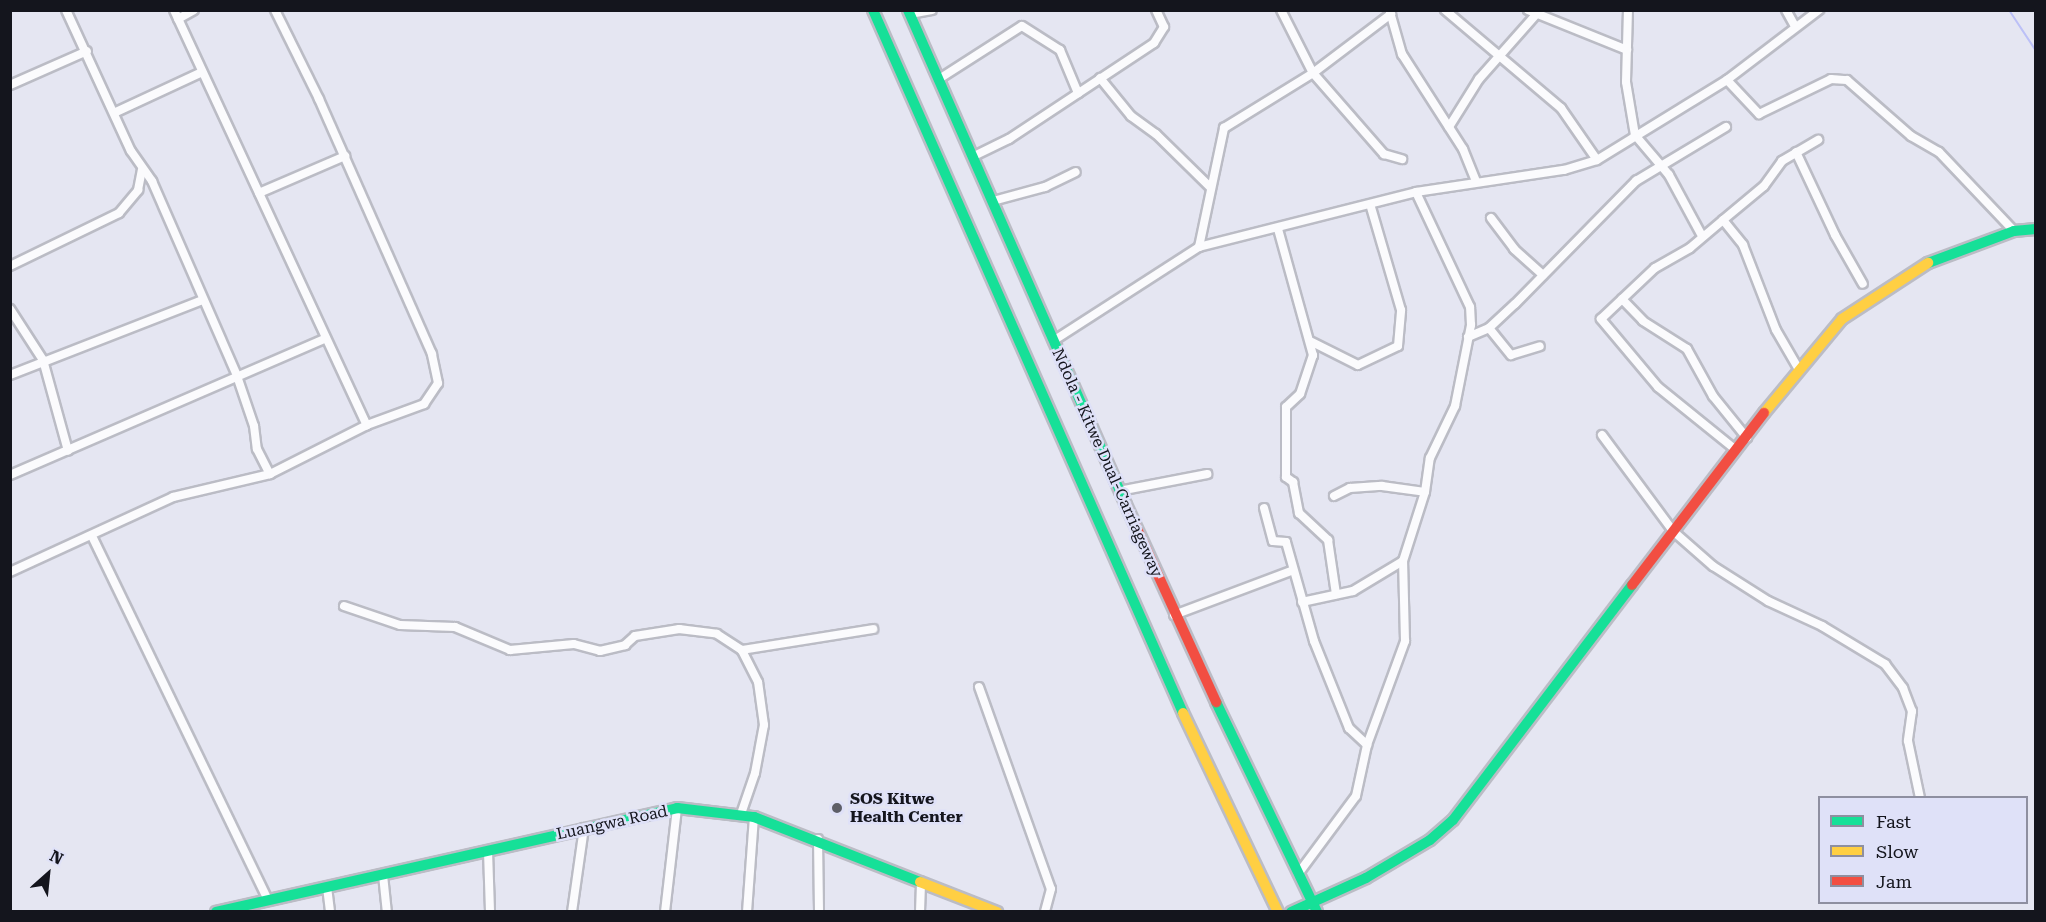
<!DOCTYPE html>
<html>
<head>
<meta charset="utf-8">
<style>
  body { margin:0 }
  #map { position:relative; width:2046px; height:922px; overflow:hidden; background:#e5e6f2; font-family:"Roboto Serif",serif }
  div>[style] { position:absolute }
  .stream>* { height:2px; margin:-1px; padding:0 1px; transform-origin:1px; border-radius:1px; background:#bcc0f7 }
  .roads { filter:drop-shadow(2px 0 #bbbcc5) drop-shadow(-2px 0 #bbbcc5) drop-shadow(0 2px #bbbcc5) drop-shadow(0 -2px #bbbcc5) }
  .street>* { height:8px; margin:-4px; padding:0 4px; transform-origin:4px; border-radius:4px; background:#fbfbfd }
  .fast>* { height:10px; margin:-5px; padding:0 5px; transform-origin:5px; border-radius:5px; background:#16e098 }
  .slow>* { height:10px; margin:-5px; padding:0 5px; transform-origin:5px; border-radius:5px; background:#ffcf43 }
  .jam>* { height:10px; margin:-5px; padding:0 5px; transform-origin:5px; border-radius:5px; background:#f24e42 }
  .dots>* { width:16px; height:16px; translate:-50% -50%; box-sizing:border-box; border:3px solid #dfe1f8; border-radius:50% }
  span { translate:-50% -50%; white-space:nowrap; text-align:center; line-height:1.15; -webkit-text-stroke:5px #dfe1f8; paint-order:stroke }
  .street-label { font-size:16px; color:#14151d }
  .poi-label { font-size:16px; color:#14151d; font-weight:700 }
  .left { translate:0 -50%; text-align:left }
  .frame { position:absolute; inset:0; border:12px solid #14151d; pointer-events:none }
  .legend { position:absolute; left:1818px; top:796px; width:210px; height:108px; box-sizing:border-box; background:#dfe1f8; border:2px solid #8e8fa0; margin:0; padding:8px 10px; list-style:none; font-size:18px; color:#14151d }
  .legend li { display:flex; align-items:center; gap:12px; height:30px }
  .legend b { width:30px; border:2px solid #8e8fa0 }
  .north { position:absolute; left:18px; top:844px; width:60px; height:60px; -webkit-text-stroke:4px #dfe1f8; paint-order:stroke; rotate:27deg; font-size:16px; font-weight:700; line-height:24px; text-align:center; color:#14151d }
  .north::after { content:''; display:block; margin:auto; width:21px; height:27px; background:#14151d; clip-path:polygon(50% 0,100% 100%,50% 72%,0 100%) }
</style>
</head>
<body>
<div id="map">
  <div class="stream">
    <div style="left:2009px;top:10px;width:49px;rotate:56.6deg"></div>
  </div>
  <div class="roads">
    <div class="street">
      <div style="left:66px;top:10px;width:155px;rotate:65.3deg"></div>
      <div style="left:131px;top:151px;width:37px;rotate:55deg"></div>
      <div style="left:152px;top:181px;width:213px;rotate:66.4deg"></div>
      <div style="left:237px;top:376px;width:53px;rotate:71.2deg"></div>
      <div style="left:254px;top:426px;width:23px;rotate:83deg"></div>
      <div style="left:257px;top:449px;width:28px;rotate:63deg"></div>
      <div style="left:174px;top:10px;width:458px;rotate:65.1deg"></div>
      <div style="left:1281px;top:10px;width:71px;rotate:63.1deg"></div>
      <div style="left:1313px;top:73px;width:108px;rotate:48.8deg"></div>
      <div style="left:1384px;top:154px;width:19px;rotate:16deg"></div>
      <div style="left:1445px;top:10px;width:152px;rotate:40.2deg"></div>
      <div style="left:1561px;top:108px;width:63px;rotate:55.3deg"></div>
      <div style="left:1528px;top:10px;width:107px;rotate:22deg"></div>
      <div style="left:1628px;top:10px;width:72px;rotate:91.6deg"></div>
      <div style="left:1626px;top:82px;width:54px;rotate:80.4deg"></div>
      <div style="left:1635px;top:135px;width:52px;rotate:49.6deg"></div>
      <div style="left:1669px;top:175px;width:69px;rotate:61.6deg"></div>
      <div style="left:1786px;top:10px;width:18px;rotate:61deg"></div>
      <div style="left:1390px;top:12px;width:44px;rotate:74.1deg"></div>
      <div style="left:1402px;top:54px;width:113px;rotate:57.3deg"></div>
      <div style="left:1463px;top:149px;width:35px;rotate:68deg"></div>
      <div style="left:910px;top:14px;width:22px;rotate:-10deg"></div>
      <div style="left:178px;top:19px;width:18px;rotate:-29deg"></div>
      <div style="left:1100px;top:78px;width:49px;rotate:50.8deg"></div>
      <div style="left:1131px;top:116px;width:31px;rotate:36deg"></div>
      <div style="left:1156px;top:134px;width:77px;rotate:44.5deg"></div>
      <div style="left:939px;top:79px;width:98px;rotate:-32.6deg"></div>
      <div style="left:1022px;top:26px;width:45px;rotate:32.3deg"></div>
      <div style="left:1060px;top:50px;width:47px;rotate:67.3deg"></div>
      <div style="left:1727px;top:80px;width:47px;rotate:46.7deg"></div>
      <div style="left:1759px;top:114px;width:80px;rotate:-25.9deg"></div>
      <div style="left:1831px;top:79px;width:16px;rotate:4deg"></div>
      <div style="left:1847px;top:80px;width:85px;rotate:41.2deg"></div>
      <div style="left:1911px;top:136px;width:32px;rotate:30deg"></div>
      <div style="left:1939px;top:152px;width:109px;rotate:46.5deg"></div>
      <div style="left:10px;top:85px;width:84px;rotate:-23.8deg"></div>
      <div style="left:116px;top:112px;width:95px;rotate:-24.9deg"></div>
      <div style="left:1449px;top:127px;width:57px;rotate:-58deg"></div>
      <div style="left:1479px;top:79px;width:92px;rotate:-48.5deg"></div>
      <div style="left:1796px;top:152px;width:92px;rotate:64.8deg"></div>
      <div style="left:1835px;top:235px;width:56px;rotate:60.3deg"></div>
      <div style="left:974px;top:156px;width:39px;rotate:-26deg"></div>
      <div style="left:1009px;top:139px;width:174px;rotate:-33.5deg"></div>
      <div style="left:1154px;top:43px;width:19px;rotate:-58deg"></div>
      <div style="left:1164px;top:27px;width:19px;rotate:-115deg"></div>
      <div style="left:259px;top:193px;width:94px;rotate:-23.3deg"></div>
      <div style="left:993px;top:201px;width:54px;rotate:-15.1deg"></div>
      <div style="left:1045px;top:187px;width:34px;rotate:-26deg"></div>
      <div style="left:1491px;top:218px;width:39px;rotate:53deg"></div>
      <div style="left:1514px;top:249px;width:39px;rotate:42deg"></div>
      <div style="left:1723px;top:220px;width:53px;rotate:-39.7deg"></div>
      <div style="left:1764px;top:186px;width:31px;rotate:-54deg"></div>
      <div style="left:1782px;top:161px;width:42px;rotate:-30.3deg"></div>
      <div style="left:1278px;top:229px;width:131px;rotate:74.5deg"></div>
      <div style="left:1313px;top:355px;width:41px;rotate:108.4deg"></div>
      <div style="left:1300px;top:394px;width:19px;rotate:137deg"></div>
      <div style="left:1286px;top:407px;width:70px;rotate:90deg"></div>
      <div style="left:1286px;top:477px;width:9px;rotate:36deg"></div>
      <div style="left:1293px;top:482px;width:32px;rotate:79deg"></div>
      <div style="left:1299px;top:513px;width:40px;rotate:43deg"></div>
      <div style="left:1328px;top:540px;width:55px;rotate:81.6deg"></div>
      <div style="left:1199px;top:247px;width:122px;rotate:-78.1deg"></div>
      <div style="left:1224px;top:128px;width:105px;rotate:-31.7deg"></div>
      <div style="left:1313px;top:73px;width:98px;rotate:-37.1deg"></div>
      <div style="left:10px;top:266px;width:121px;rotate:-25.9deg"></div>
      <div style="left:119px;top:213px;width:30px;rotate:-50deg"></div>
      <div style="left:138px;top:190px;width:20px;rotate:-79deg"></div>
      <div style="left:1622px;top:299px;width:30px;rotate:46deg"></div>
      <div style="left:1643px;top:321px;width:52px;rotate:32.5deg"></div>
      <div style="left:1687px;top:349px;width:54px;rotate:61deg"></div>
      <div style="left:1713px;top:396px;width:54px;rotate:51deg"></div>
      <div style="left:10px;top:309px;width:61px;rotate:57.1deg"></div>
      <div style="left:43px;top:360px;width:94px;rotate:74.6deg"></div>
      <div style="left:1489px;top:328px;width:35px;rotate:51deg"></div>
      <div style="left:1511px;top:355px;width:30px;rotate:-17deg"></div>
      <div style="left:1468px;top:337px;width:23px;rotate:-23deg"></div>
      <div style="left:1489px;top:328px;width:35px;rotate:-43deg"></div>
      <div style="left:1515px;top:304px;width:173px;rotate:-45.5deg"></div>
      <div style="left:1636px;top:181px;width:105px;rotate:-31deg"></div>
      <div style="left:1053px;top:341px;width:174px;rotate:-32.8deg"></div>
      <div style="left:1199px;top:247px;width:224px;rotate:-14.2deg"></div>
      <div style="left:1416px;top:192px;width:150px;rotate:-8.5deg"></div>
      <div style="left:1564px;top:170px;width:34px;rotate:-17deg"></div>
      <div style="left:1597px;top:160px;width:153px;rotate:-31.6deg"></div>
      <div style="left:1727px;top:80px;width:116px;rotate:-37.3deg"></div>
      <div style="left:1312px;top:342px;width:51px;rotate:26.6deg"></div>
      <div style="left:1358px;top:365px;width:44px;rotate:-25.4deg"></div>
      <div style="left:1398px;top:346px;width:36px;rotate:-85deg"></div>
      <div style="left:1401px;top:310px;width:110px;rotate:-106.3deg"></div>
      <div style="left:10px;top:375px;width:206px;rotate:-21.3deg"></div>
      <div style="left:1602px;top:435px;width:119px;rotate:53.5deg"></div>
      <div style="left:1673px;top:531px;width:53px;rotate:41.2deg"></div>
      <div style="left:1713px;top:566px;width:65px;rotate:32.5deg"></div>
      <div style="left:1768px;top:601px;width:60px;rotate:24.8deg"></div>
      <div style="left:1822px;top:626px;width:74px;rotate:31.1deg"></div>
      <div style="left:1885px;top:664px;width:30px;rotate:53deg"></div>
      <div style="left:1903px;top:688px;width:25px;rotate:69deg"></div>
      <div style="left:1912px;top:711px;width:30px;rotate:98deg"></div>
      <div style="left:1908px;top:741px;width:58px;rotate:78.1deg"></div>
      <div style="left:1736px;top:450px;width:100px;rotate:-141.1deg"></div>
      <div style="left:1658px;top:387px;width:89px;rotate:-130deg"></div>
      <div style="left:1601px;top:319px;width:74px;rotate:-43.4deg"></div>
      <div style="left:1655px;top:268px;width:40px;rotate:-29.7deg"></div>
      <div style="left:1690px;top:248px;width:43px;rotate:-40.3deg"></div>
      <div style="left:1723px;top:220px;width:32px;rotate:51deg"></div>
      <div style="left:1743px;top:245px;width:91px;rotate:68.8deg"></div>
      <div style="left:1776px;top:330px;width:44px;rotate:59.9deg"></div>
      <div style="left:10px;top:475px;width:344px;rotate:-23.4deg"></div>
      <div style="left:1119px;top:491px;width:90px;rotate:-10.9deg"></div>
      <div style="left:1334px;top:496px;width:18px;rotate:-27deg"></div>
      <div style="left:1350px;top:488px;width:32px;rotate:-4deg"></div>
      <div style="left:1382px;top:486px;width:43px;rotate:7.9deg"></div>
      <div style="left:1264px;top:508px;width:34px;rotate:75deg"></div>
      <div style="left:1273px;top:541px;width:13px;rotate:4deg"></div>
      <div style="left:1286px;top:542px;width:103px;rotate:74.2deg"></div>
      <div style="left:1314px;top:641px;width:94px;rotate:68.1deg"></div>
      <div style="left:1349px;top:728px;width:25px;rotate:43deg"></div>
      <div style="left:92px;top:536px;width:404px;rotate:64.2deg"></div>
      <div style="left:10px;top:572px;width:179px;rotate:-24.7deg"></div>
      <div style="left:173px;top:497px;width:100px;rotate:-13.3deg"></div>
      <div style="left:270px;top:474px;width:109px;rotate:-26.8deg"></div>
      <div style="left:367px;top:425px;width:61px;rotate:-20.2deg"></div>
      <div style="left:424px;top:404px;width:25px;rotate:-56deg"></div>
      <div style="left:438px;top:383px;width:30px;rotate:-102deg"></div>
      <div style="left:432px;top:354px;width:279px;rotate:-113.9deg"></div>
      <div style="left:319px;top:99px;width:99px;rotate:-116.3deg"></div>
      <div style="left:1302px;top:602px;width:52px;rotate:-12.2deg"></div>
      <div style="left:1353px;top:591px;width:58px;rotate:-31deg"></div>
      <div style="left:344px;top:606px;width:59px;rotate:18.7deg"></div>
      <div style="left:400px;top:625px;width:55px;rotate:2.1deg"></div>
      <div style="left:455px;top:627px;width:60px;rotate:22.7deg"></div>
      <div style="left:510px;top:650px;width:64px;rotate:-5.4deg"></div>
      <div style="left:574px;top:644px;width:27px;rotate:15deg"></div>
      <div style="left:600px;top:651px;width:26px;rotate:-13deg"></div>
      <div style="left:625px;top:645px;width:13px;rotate:-42deg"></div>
      <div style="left:635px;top:636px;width:45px;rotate:-9deg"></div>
      <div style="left:679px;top:629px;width:38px;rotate:7deg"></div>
      <div style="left:717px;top:634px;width:30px;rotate:33deg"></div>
      <div style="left:1174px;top:615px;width:125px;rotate:-20.6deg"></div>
      <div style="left:979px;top:687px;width:214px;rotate:70.4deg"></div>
      <div style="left:1051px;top:889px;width:24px;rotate:105deg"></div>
      <div style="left:741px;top:814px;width:43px;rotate:-71.1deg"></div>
      <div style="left:755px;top:773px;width:49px;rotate:-79.4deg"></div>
      <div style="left:764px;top:725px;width:43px;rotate:-97.9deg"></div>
      <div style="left:758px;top:682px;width:36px;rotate:-117deg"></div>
      <div style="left:742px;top:650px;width:133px;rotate:-9.1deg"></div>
      <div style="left:818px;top:839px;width:73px;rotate:89.2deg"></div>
      <div style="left:488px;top:851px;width:61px;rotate:88.1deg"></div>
      <div style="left:1298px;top:874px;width:97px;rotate:-53.4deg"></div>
      <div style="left:1356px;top:796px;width:52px;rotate:-77.8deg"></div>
      <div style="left:1367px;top:745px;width:111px;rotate:-69.9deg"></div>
      <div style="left:1405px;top:641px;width:80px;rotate:-91.4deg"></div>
      <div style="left:1403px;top:561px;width:72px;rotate:-72.3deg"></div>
      <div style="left:1425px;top:492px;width:34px;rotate:-82deg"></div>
      <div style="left:1430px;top:458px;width:58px;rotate:-64.3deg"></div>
      <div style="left:1455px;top:406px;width:83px;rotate:-78.8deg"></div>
      <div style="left:1471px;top:325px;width:18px;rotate:-93deg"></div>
      <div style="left:1470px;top:307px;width:127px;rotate:-115.2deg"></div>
      <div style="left:383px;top:875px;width:37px;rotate:84deg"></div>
      <div style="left:327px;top:887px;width:25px;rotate:83deg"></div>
      <div style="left:572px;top:912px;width:85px;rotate:-81.9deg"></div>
      <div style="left:665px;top:912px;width:105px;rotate:-83.4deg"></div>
      <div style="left:747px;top:912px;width:95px;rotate:-85.8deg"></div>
      <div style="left:920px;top:912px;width:30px;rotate:-88deg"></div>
    </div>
    <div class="fast">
      <div style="left:873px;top:10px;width:768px;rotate:66.2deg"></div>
      <div style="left:908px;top:10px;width:541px;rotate:66.23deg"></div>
      <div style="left:1928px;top:263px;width:92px;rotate:-20.4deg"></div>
      <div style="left:2014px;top:231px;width:22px;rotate:-5deg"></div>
      <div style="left:1216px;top:702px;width:233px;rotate:64.3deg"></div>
      <div style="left:216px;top:912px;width:473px;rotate:-12.7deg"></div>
      <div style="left:677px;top:808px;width:78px;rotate:6.7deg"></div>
      <div style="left:754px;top:817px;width:178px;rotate:21.4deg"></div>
      <div style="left:1291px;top:912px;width:82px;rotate:-24.4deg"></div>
      <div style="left:1366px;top:878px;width:74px;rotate:-30.7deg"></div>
      <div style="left:1430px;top:840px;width:30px;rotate:-41deg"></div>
      <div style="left:1453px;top:820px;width:295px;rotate:-52.7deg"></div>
    </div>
    <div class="slow">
      <div style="left:1764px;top:413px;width:122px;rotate:-50.3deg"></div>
      <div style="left:1842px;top:319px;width:103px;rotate:-33.1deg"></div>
      <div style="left:1183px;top:713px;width:221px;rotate:64.5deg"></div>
      <div style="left:920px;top:882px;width:83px;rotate:21.3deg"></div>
    </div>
    <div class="jam">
      <div style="left:1126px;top:505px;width:217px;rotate:65.4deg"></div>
      <div style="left:1632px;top:585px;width:217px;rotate:-52.5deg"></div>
    </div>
  </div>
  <div class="dots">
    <div style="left:837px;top:808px;background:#5d5e68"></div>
  </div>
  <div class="street-label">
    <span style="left:1107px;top:463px;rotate:66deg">Ndola - Kitwe Dual-Carriageway</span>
    <span style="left:612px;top:823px;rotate:-12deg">Luangwa Road</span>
  </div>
  <div class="poi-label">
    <span class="left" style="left:850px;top:808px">SOS Kitwe<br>Health Center</span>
  </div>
  <div class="frame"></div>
  <ul class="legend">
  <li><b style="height:8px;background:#16e098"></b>Fast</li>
  <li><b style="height:8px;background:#ffcf43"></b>Slow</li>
  <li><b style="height:8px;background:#f24e42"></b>Jam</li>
  </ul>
  <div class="north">N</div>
</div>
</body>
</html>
